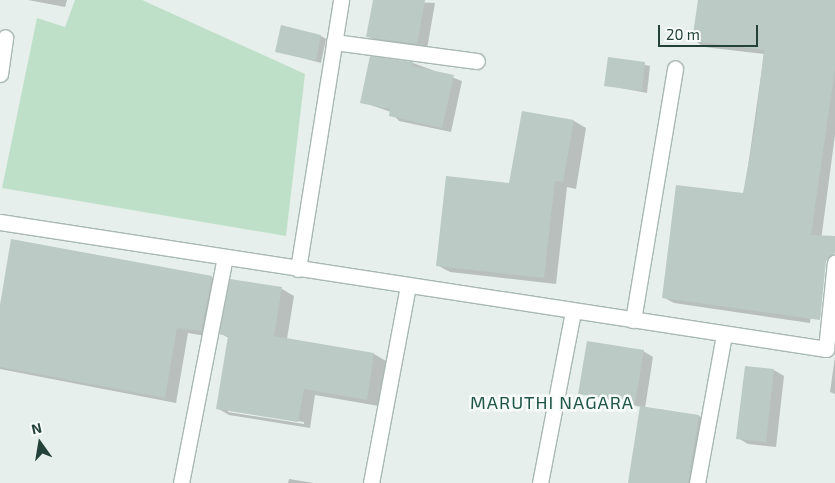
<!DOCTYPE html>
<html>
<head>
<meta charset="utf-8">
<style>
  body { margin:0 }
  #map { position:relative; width:835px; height:483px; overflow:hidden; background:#e6efeb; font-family:"Exo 2",sans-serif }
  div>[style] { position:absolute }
  .green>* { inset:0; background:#bfe0c8 }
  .shadow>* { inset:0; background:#0003 }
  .building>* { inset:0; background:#bbcac4 }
  .roads { filter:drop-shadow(1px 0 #a8b8b2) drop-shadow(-1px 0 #a8b8b2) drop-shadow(0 1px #a8b8b2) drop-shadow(0 -1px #a8b8b2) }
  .minor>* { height:15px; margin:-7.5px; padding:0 7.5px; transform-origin:7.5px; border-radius:7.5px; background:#fff }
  span { translate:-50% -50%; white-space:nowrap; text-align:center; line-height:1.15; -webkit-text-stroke:5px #f7fbf9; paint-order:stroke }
  .neighbourhood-label { font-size:18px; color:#1f5548; letter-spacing:1px }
  .north { position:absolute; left:15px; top:418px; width:50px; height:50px; -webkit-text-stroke:4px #f7fbf9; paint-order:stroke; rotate:347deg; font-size:14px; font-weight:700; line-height:20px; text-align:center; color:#24423a }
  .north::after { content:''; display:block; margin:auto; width:18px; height:22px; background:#24423a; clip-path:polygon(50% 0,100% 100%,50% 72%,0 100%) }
  .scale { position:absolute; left:658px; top:25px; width:100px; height:22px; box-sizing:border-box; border:2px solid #24423a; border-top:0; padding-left:6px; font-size:15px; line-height:18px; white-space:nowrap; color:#24423a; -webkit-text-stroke:4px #f7fbf9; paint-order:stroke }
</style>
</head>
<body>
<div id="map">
  <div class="green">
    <div style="clip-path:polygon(75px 0,142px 0,305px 74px,286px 236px,2px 188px,37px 18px,65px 27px)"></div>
  </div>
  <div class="shadow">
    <div style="clip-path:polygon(28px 0,67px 0,65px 7px)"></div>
    <div style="clip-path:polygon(374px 0,435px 3px,427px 49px,378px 42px,368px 36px)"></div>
    <div style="clip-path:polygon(699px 0,835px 0,835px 135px,810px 323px,674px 303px,663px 297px,744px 195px,764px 54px,704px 47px,694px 40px)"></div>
    <div style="clip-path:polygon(321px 36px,326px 39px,321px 63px,276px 51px)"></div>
    <div style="clip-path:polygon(371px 58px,413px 63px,462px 81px,451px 132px,399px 121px,391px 112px,362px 102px)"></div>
    <div style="clip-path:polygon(609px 58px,650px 66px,647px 93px,605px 85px)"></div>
    <div style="clip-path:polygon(574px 121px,586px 128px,576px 189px,567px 187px,556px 284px,450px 272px,437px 265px)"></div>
    <div style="clip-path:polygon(211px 277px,222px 284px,212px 337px,188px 333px,176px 403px,0 369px,0 313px)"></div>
    <div style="clip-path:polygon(evenodd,231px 281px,282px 289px,294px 296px,287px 339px,374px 354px,386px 361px,379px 406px,315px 395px,310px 428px,229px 415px,217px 408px,229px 338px,221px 334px,231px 281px,228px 410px,304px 422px,304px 424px,228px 412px,228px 410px)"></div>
    <div style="clip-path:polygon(643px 351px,653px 357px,645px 408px,699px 416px,709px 422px,700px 483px,629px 483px,641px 407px,580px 393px)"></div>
    <div style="clip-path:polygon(835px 357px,835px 394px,830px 392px)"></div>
    <div style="clip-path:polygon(774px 370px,784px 376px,776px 447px,748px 444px,738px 438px)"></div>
    <div style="clip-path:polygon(289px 479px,314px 483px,288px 483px)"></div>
  </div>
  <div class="building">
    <div style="clip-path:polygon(373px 0,425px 0,417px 44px,366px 37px)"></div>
    <div style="clip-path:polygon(698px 0,835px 0,835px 68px,811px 235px,835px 236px,835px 253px,826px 261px,820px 320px,662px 298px,676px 185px,743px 193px,755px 127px,764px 50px,692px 41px)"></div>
    <div style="clip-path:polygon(281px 25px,321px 35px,316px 61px,275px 52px)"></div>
    <div style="clip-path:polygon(370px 56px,413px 62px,412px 66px,454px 75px,442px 128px,389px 116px,390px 109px,360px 103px)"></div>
    <div style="clip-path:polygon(608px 57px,645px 62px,642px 91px,604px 86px)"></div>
    <div style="clip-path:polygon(522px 111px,574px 120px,563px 182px,555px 181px,544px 278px,436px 266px,446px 176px,509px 183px)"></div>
    <div style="clip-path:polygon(11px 239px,212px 276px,201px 331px,177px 328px,165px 398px,0 367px,0 305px)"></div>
    <div style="clip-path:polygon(230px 279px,282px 287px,274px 336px,374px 353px,367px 400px,304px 389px,298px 422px,216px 409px,228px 336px,219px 334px)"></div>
    <div style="clip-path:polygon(587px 341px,644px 350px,635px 403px,578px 394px)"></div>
    <div style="clip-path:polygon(745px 366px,774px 369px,766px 442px,736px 439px)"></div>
    <div style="clip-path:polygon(640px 406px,699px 415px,688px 483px,628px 483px)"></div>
  </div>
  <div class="roads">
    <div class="minor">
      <div style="left:334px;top:42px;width:144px;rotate:7.6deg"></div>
      <div style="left:0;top:74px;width:37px;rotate:-82deg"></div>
      <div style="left:0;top:222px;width:836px;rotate:8.74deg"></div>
      <div style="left:826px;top:349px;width:87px;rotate:-84.1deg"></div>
      <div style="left:298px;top:269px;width:272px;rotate:-80.9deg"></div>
      <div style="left:633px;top:320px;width:255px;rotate:-80.5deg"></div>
      <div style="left:181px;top:483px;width:230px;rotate:-79deg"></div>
      <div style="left:371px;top:483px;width:200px;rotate:-79.4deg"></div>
      <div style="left:540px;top:483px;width:175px;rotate:-79.1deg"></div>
      <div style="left:697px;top:483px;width:150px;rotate:-79.7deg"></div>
    </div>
  </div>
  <div class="neighbourhood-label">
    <span style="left:552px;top:402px">MARUTHI NAGARA</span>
  </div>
  <div class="north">N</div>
  <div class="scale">20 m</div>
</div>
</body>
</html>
